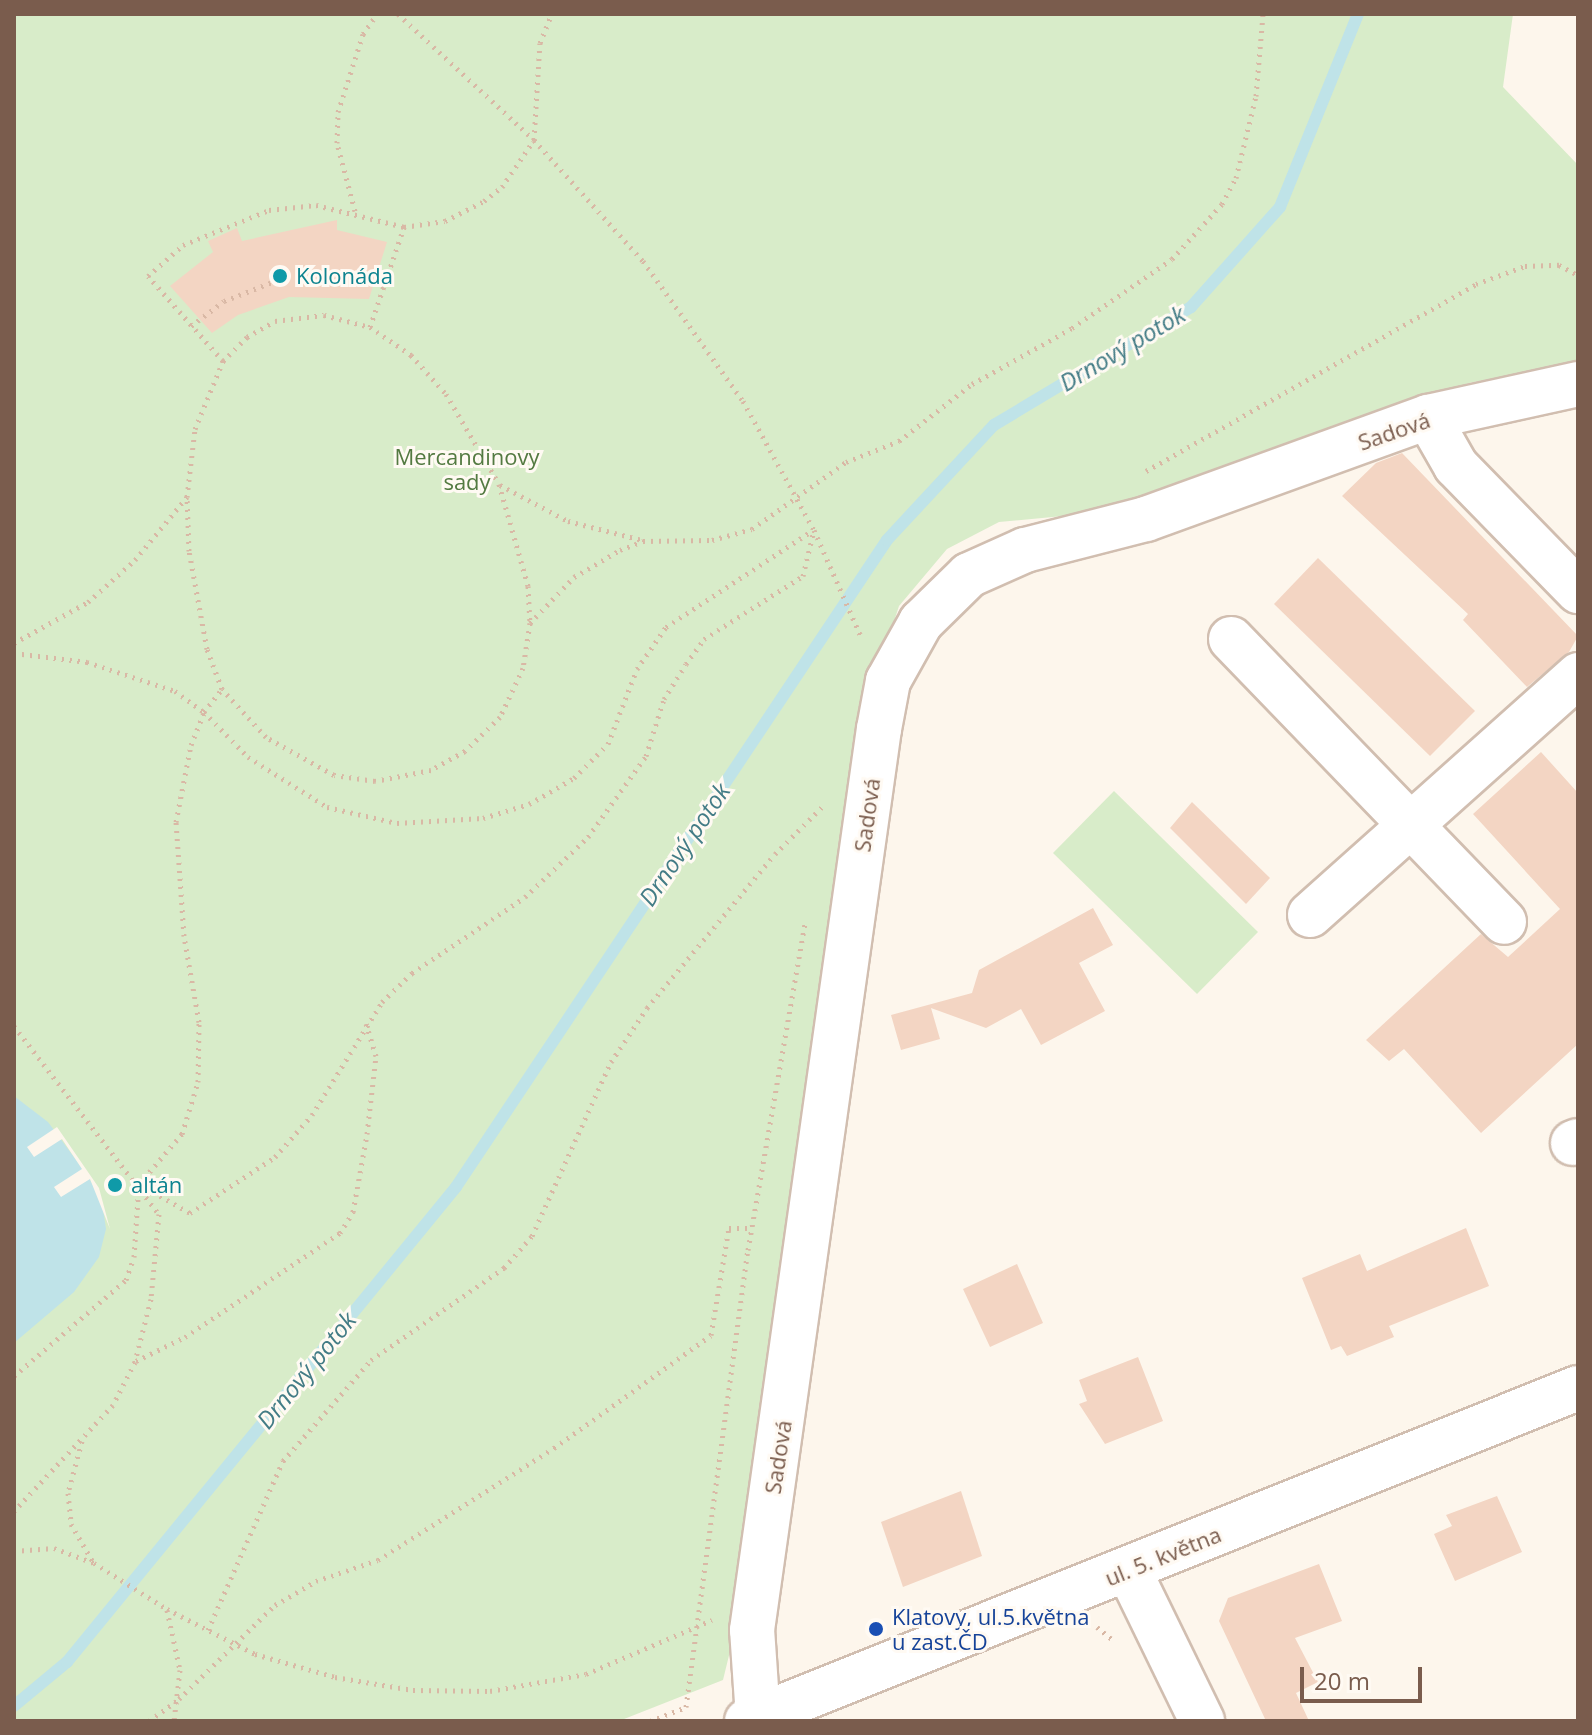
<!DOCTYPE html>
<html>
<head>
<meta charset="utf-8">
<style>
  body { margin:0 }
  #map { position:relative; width:1592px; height:1735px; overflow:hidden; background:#fdf6ec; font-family:"Open Sans",sans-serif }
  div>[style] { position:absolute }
  .green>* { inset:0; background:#d8ecc9 }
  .water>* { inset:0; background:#bfe3e8 }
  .pier>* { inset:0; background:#fdf6ec }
  .stream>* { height:12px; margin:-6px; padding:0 6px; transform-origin:6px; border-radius:6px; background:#bfe3e8 }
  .building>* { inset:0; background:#f3d5c3 }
  .path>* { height:5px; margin-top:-2.5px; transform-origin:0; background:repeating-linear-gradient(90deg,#d9b8a5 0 2px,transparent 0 8px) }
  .roads { filter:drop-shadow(2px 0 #d1beb0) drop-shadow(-2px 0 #d1beb0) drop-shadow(0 2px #d1beb0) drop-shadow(0 -2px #d1beb0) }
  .minor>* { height:44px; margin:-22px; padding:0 22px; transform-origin:22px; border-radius:22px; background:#fff }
  .dots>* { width:22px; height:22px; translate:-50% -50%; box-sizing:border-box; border:4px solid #fffaf3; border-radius:50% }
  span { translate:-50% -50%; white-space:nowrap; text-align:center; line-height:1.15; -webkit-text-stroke:6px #fffaf3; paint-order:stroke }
  .culture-label { font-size:22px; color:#0d838f }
  .left { translate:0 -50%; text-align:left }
  .street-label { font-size:22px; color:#7a5c4d }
  .park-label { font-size:22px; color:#537a41 }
  .transit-label { font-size:22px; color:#164399 }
  .water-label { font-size:24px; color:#437c86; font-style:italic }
  .frame { position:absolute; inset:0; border:16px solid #7a5c4d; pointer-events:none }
  .scale { position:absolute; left:1300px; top:1667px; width:122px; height:36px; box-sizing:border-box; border:4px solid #7a5c4d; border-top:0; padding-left:10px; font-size:24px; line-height:28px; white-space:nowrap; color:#7a5c4d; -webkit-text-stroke:6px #fffaf3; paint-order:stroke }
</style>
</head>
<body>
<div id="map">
  <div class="green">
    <div style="clip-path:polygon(14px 14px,1513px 14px,1503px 87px,1578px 165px,1578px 362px,1469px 383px,1105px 512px,999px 522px,947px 549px,899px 606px,856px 736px,806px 1188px,744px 1594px,723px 1680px,619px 1721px,14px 1721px)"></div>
    <div style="clip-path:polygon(1114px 791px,1258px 932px,1197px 994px,1053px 853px)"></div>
  </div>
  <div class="water">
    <div style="clip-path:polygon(14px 1096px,48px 1122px,88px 1176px,102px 1202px,106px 1229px,99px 1257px,74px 1292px,14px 1343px)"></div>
  </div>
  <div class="pier">
    <div style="clip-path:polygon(57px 1127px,99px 1188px,110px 1229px,90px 1179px,61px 1197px,54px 1187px,82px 1169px,62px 1139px,34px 1157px,27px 1147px)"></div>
  </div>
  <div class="stream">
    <div style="left:14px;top:1706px;width:69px;rotate:-39.7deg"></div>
    <div style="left:67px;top:1662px;width:614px;rotate:-50.68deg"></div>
    <div style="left:456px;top:1187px;width:777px;rotate:-56.33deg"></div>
    <div style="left:887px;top:540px;width:157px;rotate:-47.1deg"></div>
    <div style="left:994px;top:425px;width:230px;rotate:-30.9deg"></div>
    <div style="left:1191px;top:307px;width:134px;rotate:-48.3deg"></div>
    <div style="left:1280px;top:207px;width:208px;rotate:-68deg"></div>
  </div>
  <div class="building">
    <div style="clip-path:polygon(337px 220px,337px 230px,387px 242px,369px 299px,289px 297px,238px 315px,212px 333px,170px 286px,213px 252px,208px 241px,237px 228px,242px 241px)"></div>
    <div style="clip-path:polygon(1402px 453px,1578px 636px,1569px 652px,1527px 687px,1463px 620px,1468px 614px,1342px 496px,1376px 463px)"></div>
    <div style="clip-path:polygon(1318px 558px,1475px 711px,1430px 756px,1274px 604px)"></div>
    <div style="clip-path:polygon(1541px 752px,1578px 793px,1578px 1044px,1481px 1133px,1404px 1049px,1389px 1061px,1366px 1040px,1481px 934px,1508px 957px,1560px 909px,1473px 814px)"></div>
    <div style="clip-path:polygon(1192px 802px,1270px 878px,1246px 904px,1170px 828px)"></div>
    <div style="clip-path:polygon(1093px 908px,1113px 945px,1079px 963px,1105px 1011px,1041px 1045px,1021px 1009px,986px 1028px,931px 1008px,940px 1039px,901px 1050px,891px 1015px,972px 993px,979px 970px)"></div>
    <div style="clip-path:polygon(1466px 1228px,1489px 1286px,1389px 1326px,1394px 1337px,1347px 1356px,1341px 1346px,1331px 1350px,1302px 1278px,1360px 1254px,1367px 1271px)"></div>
    <div style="clip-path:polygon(1017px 1264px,1043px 1323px,990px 1347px,963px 1289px)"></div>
    <div style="clip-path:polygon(1138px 1357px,1163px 1421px,1105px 1444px,1079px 1404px,1087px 1401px,1079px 1380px)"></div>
    <div style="clip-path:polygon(961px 1491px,982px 1556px,903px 1587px,881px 1522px)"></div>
    <div style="clip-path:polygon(1497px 1496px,1522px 1552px,1455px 1581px,1434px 1534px,1452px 1526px,1446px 1515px)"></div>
    <div style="clip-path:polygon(1319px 1564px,1342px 1621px,1295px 1638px,1318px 1682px,1296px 1693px,1309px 1721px,1266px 1721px,1219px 1621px,1228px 1598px)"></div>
  </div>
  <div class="path">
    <div style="left:398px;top:14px;width:185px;rotate:42.8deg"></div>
    <div style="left:534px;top:140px;width:163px;rotate:48deg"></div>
    <div style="left:643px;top:261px;width:172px;rotate:54.5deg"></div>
    <div style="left:743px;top:401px;width:147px;rotate:61.2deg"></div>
    <div style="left:814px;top:530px;width:119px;rotate:66.2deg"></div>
    <div style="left:355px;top:211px;width:70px;rotate:-104.8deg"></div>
    <div style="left:337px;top:143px;width:31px;rotate:-88deg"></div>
    <div style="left:338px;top:112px;width:82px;rotate:-72.2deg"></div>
    <div style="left:363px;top:34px;width:24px;rotate:-55deg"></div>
    <div style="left:191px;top:326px;width:41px;rotate:-37.1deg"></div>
    <div style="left:224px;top:301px;width:60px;rotate:-21.4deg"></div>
    <div style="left:280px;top:279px;width:47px;rotate:-6.1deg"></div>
    <div style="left:327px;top:274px;width:59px;rotate:10.7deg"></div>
    <div style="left:370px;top:327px;width:106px;rotate:-71.2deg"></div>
    <div style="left:404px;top:227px;width:41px;rotate:-8.3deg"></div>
    <div style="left:445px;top:221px;width:44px;rotate:-27.1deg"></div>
    <div style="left:484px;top:201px;width:23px;rotate:-38deg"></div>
    <div style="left:502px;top:187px;width:57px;rotate:-55.8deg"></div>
    <div style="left:534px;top:140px;width:97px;rotate:-86.5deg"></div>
    <div style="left:540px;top:43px;width:31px;rotate:-68deg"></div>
    <div style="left:223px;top:361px;width:113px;rotate:-131.4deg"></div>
    <div style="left:148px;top:276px;width:47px;rotate:-41.5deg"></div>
    <div style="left:183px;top:245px;width:93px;rotate:-22.1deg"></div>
    <div style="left:269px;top:210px;width:47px;rotate:-6.1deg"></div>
    <div style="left:316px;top:205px;width:91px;rotate:14deg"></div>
    <div style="left:1146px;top:471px;width:379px;rotate:-29.5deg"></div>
    <div style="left:1476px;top:284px;width:52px;rotate:-20.2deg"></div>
    <div style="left:1525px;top:266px;width:34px;rotate:-2deg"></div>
    <div style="left:1559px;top:265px;width:21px;rotate:28deg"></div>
    <div style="left:500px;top:485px;width:77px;rotate:27.9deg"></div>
    <div style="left:568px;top:521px;width:76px;rotate:14.4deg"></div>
    <div style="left:530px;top:623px;width:64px;rotate:-46.3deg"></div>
    <div style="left:574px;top:577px;width:53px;rotate:-30.4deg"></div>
    <div style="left:620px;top:550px;width:25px;rotate:-21deg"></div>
    <div style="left:643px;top:541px;width:69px;rotate:-0.8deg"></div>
    <div style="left:712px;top:540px;width:41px;rotate:-15.4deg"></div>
    <div style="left:752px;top:529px;width:115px;rotate:-35.5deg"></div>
    <div style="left:846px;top:462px;width:57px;rotate:-21.6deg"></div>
    <div style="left:899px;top:441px;width:93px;rotate:-38deg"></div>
    <div style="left:972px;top:384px;width:115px;rotate:-29.2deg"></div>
    <div style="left:1072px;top:328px;width:121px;rotate:-34.6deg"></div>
    <div style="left:1172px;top:259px;width:74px;rotate:-47.7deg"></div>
    <div style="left:1222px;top:204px;width:30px;rotate:-62deg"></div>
    <div style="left:1236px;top:178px;width:84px;rotate:-76.3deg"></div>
    <div style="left:1256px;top:96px;width:82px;rotate:-85.1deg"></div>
    <div style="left:14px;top:643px;width:85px;rotate:-29deg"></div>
    <div style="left:88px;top:602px;width:63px;rotate:-41.8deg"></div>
    <div style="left:135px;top:560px;width:82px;rotate:-50.5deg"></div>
    <div style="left:187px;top:497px;width:68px;rotate:-83.3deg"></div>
    <div style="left:195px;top:429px;width:74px;rotate:-67.6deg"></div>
    <div style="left:223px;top:361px;width:34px;rotate:-45deg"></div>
    <div style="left:247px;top:337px;width:32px;rotate:-30deg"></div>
    <div style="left:275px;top:321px;width:49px;rotate:-7deg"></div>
    <div style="left:324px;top:315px;width:48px;rotate:14.6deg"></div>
    <div style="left:370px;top:327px;width:50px;rotate:34.3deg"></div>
    <div style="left:411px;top:355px;width:52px;rotate:48.1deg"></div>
    <div style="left:446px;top:394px;width:104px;rotate:59.5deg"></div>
    <div style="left:499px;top:484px;width:106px;rotate:74.1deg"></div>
    <div style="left:528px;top:586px;width:37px;rotate:87deg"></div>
    <div style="left:530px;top:623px;width:46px;rotate:98.8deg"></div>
    <div style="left:523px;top:668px;width:54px;rotate:115.1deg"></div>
    <div style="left:500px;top:717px;width:49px;rotate:135.8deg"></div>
    <div style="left:465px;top:751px;width:39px;rotate:151deg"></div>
    <div style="left:431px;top:770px;width:57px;rotate:168.9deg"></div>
    <div style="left:375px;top:781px;width:41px;rotate:-171.7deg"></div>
    <div style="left:334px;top:775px;width:78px;rotate:-150.8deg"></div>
    <div style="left:266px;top:737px;width:65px;rotate:-132.5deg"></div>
    <div style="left:222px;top:689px;width:43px;rotate:-110.6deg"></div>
    <div style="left:207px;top:649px;width:100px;rotate:-100.4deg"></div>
    <div style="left:189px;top:551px;width:54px;rotate:-92.1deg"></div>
    <div style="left:14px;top:653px;width:74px;rotate:7deg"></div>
    <div style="left:87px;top:662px;width:93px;rotate:18.2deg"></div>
    <div style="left:175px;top:691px;width:36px;rotate:36deg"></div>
    <div style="left:204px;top:712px;width:63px;rotate:45.6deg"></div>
    <div style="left:248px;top:757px;width:93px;rotate:32.3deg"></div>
    <div style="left:327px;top:807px;width:72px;rotate:12.9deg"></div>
    <div style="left:397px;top:823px;width:86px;rotate:-3.3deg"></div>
    <div style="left:483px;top:818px;width:48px;rotate:-16.9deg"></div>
    <div style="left:529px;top:804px;width:52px;rotate:-30deg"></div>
    <div style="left:574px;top:778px;width:48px;rotate:-45deg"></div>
    <div style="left:608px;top:744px;width:80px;rotate:-68.9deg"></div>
    <div style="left:637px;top:669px;width:51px;rotate:-55.4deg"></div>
    <div style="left:666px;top:627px;width:176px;rotate:-33.4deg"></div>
    <div style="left:14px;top:1026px;width:237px;rotate:52.4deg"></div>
    <div style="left:159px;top:1214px;width:85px;rotate:95.4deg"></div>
    <div style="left:151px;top:1299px;width:65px;rotate:104.3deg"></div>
    <div style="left:135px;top:1362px;width:48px;rotate:117.1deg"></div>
    <div style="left:113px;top:1405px;width:145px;rotate:133deg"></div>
    <div style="left:139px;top:1184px;width:59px;rotate:29.6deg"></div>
    <div style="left:190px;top:1213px;width:102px;rotate:-33.4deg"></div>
    <div style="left:275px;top:1157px;width:56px;rotate:-48.6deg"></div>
    <div style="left:312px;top:1115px;width:133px;rotate:-58.2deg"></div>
    <div style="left:382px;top:1002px;width:42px;rotate:-44deg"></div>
    <div style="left:412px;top:973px;width:136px;rotate:-33.9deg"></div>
    <div style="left:525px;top:897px;width:87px;rotate:-43.6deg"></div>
    <div style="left:588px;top:837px;width:100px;rotate:-54.4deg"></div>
    <div style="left:646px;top:756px;width:60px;rotate:-72.5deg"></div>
    <div style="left:664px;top:699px;width:41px;rotate:-57.8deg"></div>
    <div style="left:686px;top:664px;width:31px;rotate:-54deg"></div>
    <div style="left:704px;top:639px;width:117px;rotate:-32.5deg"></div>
    <div style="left:803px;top:576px;width:47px;rotate:-76.6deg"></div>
    <div style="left:136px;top:1361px;width:55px;rotate:-26.1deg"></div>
    <div style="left:185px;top:1337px;width:187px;rotate:-33.9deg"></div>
    <div style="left:340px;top:1233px;width:25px;rotate:-58deg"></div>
    <div style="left:353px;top:1212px;width:79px;rotate:-79.8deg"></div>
    <div style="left:367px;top:1134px;width:79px;rotate:-83.4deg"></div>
    <div style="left:376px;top:1056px;width:34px;rotate:-107deg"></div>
    <div style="left:14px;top:1376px;width:148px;rotate:-40.6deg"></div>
    <div style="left:126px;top:1280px;width:24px;rotate:-71deg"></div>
    <div style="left:134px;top:1257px;width:73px;rotate:-86.1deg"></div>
    <div style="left:139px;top:1184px;width:66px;rotate:-49.3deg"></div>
    <div style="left:182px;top:1134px;width:54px;rotate:-72.9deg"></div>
    <div style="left:198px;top:1082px;width:60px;rotate:-89deg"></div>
    <div style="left:199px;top:1022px;width:87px;rotate:-99.9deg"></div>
    <div style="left:184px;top:936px;width:114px;rotate:-94deg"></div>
    <div style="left:176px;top:822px;width:78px;rotate:-79deg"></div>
    <div style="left:191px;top:745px;width:35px;rotate:-68deg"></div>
    <div style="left:204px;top:712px;width:29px;rotate:-52deg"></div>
    <div style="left:82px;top:1441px;width:54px;rotate:105.1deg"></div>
    <div style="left:68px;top:1493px;width:31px;rotate:84deg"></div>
    <div style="left:71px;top:1524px;width:44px;rotate:59.9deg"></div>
    <div style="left:14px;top:1551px;width:40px;rotate:-4.3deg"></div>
    <div style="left:54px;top:1548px;width:43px;rotate:20.6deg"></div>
    <div style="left:94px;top:1563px;width:86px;rotate:32.2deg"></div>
    <div style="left:167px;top:1609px;width:99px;rotate:27.1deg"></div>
    <div style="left:255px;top:1654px;width:83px;rotate:16deg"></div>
    <div style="left:335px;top:1677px;width:79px;rotate:9.5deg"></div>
    <div style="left:413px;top:1690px;width:77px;rotate:0.7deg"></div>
    <div style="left:490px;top:1691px;width:97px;rotate:-10deg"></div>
    <div style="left:586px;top:1674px;width:137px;rotate:-23.2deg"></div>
    <div style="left:167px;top:1610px;width:61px;rotate:77.8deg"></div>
    <div style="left:180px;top:1670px;width:51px;rotate:96.7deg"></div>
    <div style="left:1097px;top:1627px;width:22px;rotate:39deg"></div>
    <div style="left:208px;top:1630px;width:185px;rotate:-66.1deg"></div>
    <div style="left:283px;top:1461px;width:134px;rotate:-48.9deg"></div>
    <div style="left:371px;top:1360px;width:162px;rotate:-34.7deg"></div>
    <div style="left:504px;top:1268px;width:43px;rotate:-48.8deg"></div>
    <div style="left:532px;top:1236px;width:191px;rotate:-65.6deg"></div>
    <div style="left:611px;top:1062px;width:65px;rotate:-56.3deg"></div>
    <div style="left:647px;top:1008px;width:200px;rotate:-50.3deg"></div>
    <div style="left:775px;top:854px;width:71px;rotate:-45deg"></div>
    <div style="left:149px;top:1721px;width:37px;rotate:-36deg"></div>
    <div style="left:179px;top:1699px;width:134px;rotate:-44.4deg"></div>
    <div style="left:275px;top:1605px;width:48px;rotate:-30.3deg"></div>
    <div style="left:316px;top:1581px;width:65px;rotate:-18.7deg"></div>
    <div style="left:378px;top:1560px;width:209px;rotate:-32.5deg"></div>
    <div style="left:554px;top:1448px;width:193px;rotate:-35.7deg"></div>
    <div style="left:711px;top:1335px;width:109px;rotate:-80.5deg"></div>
    <div style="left:729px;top:1228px;width:23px"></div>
    <div style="left:650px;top:1721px;width:39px;rotate:-21deg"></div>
    <div style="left:686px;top:1707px;width:461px;rotate:-82.3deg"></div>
    <div style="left:748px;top:1250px;width:331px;rotate:-80.1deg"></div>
  </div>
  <div class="roads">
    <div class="minor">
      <div style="left:1428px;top:417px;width:56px;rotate:60.3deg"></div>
      <div style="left:1456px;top:466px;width:175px;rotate:45.7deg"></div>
      <div style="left:1231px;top:639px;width:393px;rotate:46deg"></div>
      <div style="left:1310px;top:915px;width:360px;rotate:-41.8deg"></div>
      <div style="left:1573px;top:1143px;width:5px;rotate:-22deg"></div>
      <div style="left:1129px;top:1571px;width:167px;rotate:64deg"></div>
      <div style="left:758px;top:1717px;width:87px;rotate:-93.9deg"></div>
      <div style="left:752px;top:1630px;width:910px;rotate:-81.98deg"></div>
      <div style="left:879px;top:729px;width:49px;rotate:-79.4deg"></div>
      <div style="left:888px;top:681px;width:68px;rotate:-60.8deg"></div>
      <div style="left:921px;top:622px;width:67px;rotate:-44.4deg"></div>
      <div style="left:969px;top:575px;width:61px;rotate:-24.1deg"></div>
      <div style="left:1025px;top:550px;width:125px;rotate:-14.4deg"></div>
      <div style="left:1146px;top:519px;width:300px;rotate:-19.9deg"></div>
      <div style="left:1428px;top:417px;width:154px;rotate:-12.4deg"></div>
      <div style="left:747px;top:1721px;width:895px;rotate:-21.84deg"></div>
    </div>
  </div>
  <div class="dots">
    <div style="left:280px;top:276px;background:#0f9aa8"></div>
    <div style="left:115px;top:1185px;background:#0f9aa8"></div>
    <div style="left:876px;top:1629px;background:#1a4fb4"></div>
  </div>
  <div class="culture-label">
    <span class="left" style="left:296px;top:276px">Kolonáda</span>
    <span class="left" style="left:131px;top:1185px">altán</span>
  </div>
  <div class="street-label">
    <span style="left:1394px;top:431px;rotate:-19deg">Sadová</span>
    <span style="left:867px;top:815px;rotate:-82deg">Sadová</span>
    <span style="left:778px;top:1457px;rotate:-81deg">Sadová</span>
    <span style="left:1163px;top:1556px;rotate:-22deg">ul. 5. května</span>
  </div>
  <div class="park-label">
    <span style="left:467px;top:469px">Mercandinovy<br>sady</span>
  </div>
  <div class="transit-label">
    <span class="left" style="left:892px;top:1629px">Klatovy, ul.5.května<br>u zast.ČD</span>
  </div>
  <div class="water-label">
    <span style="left:1122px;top:348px;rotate:-31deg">Drnový potok</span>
    <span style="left:684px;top:844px;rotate:-56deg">Drnový potok</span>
    <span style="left:306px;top:1370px;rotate:-51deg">Drnový potok</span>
  </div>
  <div class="frame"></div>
  <div class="scale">20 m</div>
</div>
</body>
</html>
